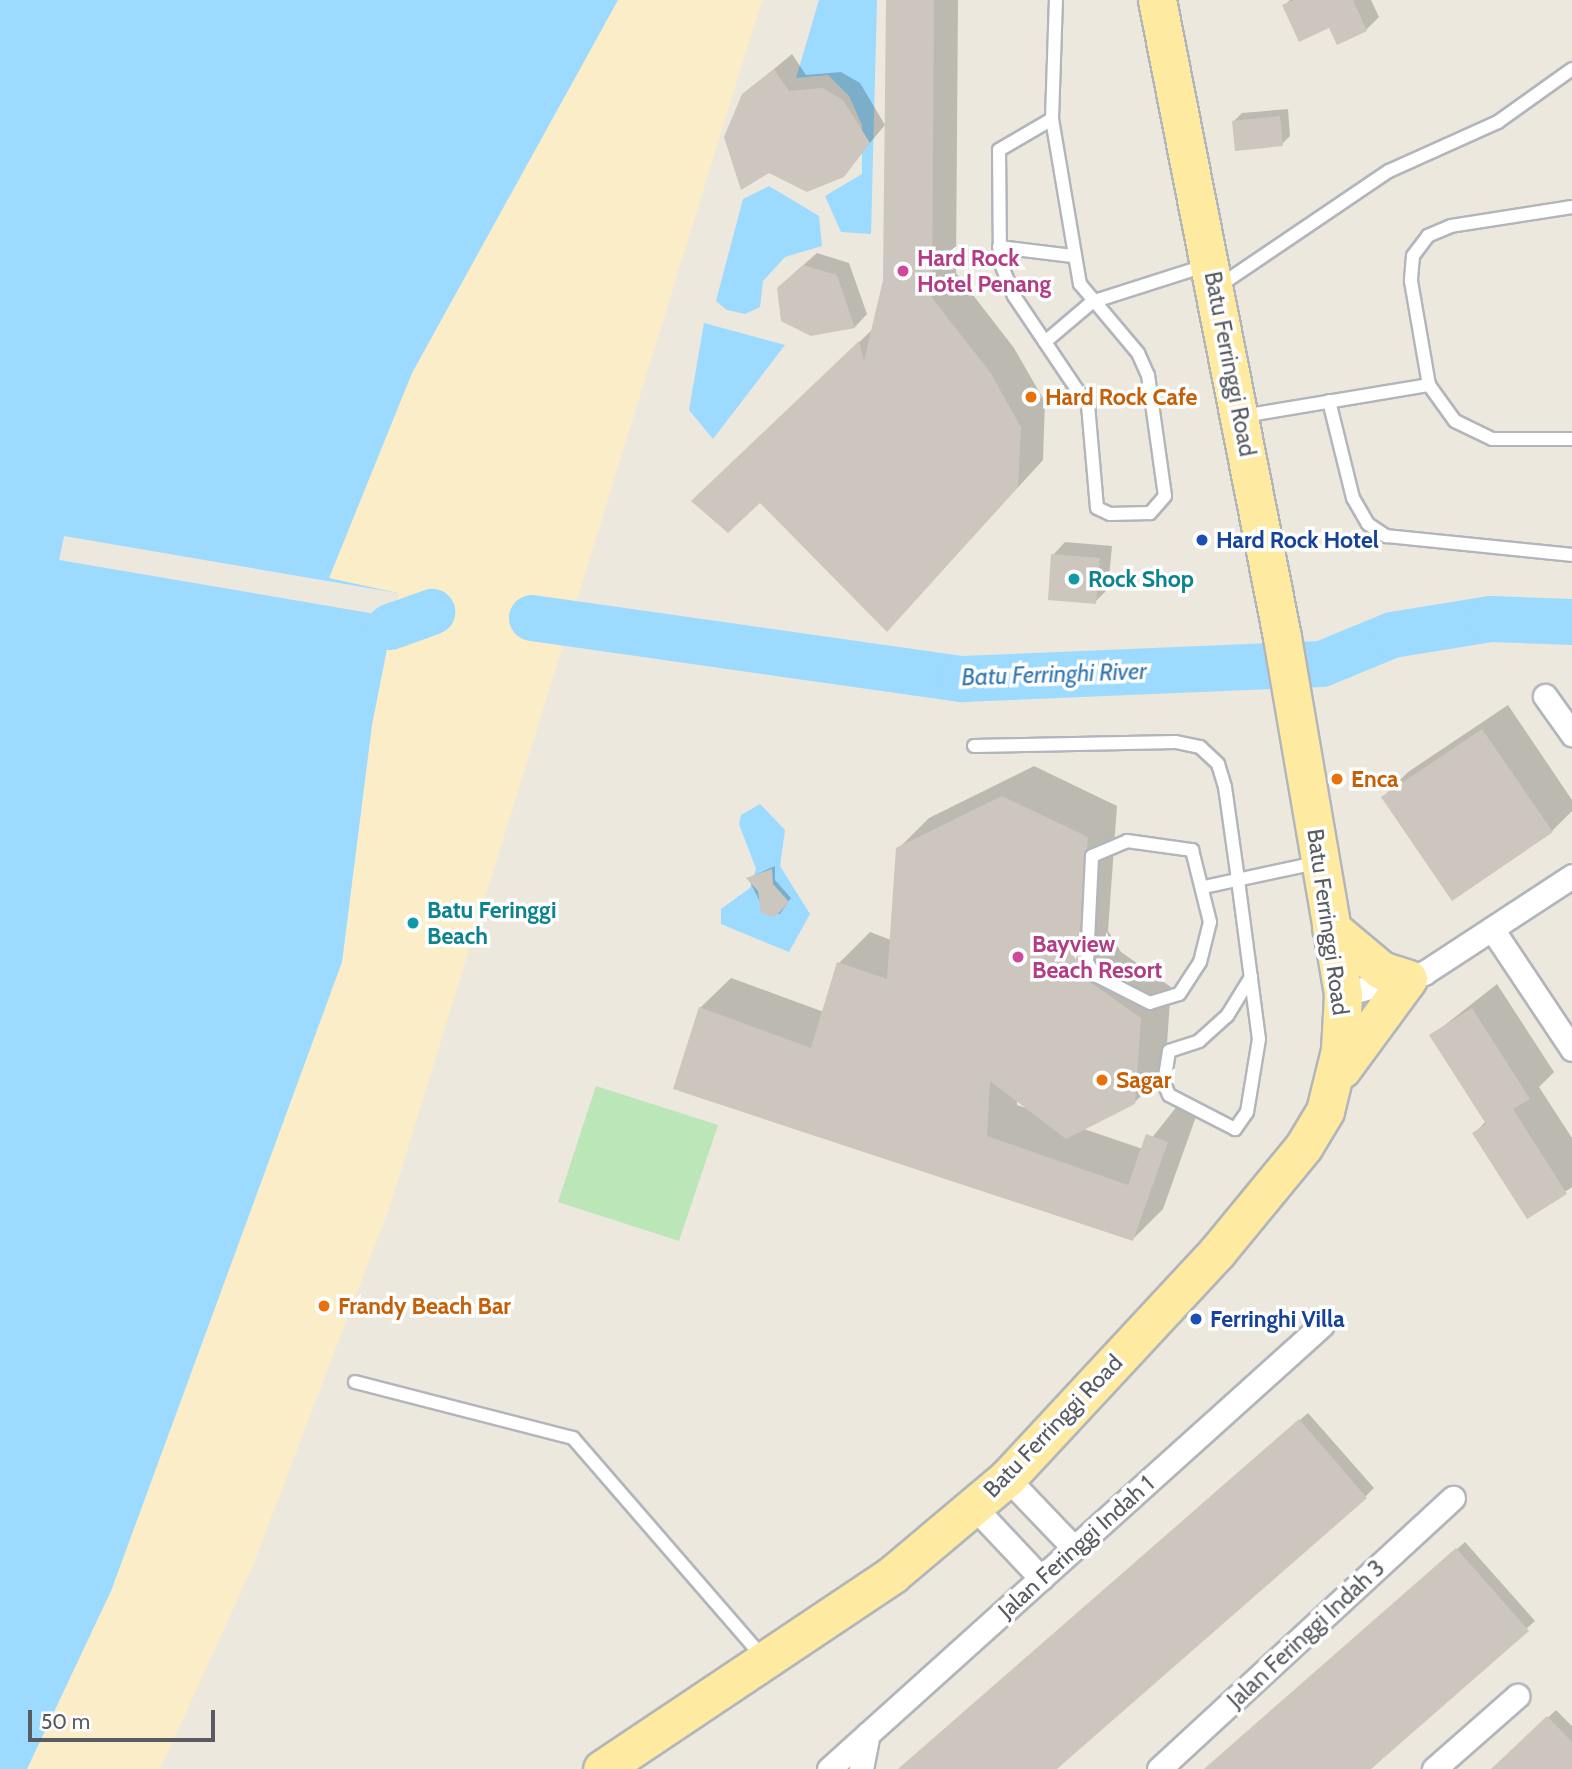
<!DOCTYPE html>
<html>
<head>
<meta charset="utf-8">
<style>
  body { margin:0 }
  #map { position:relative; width:1572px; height:1769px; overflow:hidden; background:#ece8de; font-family:Cabin,sans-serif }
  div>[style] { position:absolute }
  .green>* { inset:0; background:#bbe6b8 }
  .sand>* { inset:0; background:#fcedc9 }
  .water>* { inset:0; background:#9cdaff }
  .pier>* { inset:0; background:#ece8de }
  .shadow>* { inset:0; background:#0003 }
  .river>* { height:46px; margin:-23px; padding:0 23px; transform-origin:23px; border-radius:23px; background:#9cdaff }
  .building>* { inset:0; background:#ccc6bf }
  .roads { filter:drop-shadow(2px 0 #b2b6bb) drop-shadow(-2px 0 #b2b6bb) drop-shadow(0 2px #b2b6bb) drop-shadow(0 -2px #b2b6bb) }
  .service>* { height:12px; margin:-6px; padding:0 6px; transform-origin:6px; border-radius:6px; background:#fff }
  .minor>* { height:23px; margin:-11.5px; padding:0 11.5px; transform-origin:11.5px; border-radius:11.5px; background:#fff }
  .primary>* { height:37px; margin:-18.5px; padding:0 18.5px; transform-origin:18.5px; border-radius:18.5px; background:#ffeaa1 }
  .dots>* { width:19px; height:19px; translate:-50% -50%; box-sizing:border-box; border:4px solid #fff; border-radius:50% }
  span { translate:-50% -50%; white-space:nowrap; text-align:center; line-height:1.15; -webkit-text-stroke:7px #fff; paint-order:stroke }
  .hotel-label { font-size:23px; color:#b23c85; font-weight:700 }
  .left { translate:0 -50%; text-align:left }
  .street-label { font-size:23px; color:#585c61 }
  .food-label { font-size:23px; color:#c56008; font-weight:700 }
  .transit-label { font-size:23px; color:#164399; font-weight:700 }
  .culture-label { font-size:23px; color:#0d838f; font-weight:700 }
  .water-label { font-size:24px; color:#3176ae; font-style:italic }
  .scale { position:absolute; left:28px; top:1710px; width:187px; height:32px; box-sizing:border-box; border:4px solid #585c61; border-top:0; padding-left:9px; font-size:21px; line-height:24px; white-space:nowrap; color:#585c61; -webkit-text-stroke:5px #fff; paint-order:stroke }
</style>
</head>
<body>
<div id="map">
  <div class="green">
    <div style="clip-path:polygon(596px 1086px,718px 1125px,679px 1241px,558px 1202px)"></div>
  </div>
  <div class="sand">
    <div style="clip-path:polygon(618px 0,762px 0,390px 1206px,252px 1568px,160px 1769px,27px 1769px,111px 1591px,342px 962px,372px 725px,398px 593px,329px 579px,412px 373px)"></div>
  </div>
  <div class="water">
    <div style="clip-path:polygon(0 0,618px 0,412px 373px,329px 578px,398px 593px,372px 725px,342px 962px,111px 1591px,27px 1769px,0 1769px)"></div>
    <div style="clip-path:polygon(819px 0,877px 0,871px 234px,841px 232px,825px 196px,862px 174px,862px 125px,849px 96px,828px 75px,796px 78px)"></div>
    <div style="clip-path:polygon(769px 186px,819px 216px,822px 246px,785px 257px,763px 281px,760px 307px,745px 314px,727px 310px,716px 301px,743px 199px)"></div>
    <div style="clip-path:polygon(704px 323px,785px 345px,713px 439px,689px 410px)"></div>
    <div style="clip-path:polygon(760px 804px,785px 830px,780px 866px,810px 914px,789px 952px,721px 924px,721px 909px,750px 888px,756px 869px,739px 824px,741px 815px)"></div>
  </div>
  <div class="pier">
    <div style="clip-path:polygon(64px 536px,398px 593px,393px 617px,59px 560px)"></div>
  </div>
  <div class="shadow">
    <div style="clip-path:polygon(888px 0,958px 0,956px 273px,1014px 348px,1045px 402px,1043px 460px,887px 630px,760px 500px,719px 476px,874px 328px,885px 280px)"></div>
    <div style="clip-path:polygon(1290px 0,1371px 0,1379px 17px,1366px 30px,1330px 26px,1284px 6px)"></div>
    <div style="clip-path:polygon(792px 54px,806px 75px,841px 72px,860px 83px,885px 125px,843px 175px,743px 95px)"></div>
    <div style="clip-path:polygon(1288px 109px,1290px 136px,1282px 144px,1234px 121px,1242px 113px)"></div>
    <div style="clip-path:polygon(817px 253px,849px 263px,867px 314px,855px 327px,811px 335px,792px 275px)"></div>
    <div style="clip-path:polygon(1065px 542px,1112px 546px,1108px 589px,1095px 602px,1053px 555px)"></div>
    <div style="clip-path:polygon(1508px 705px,1572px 800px,1572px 811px,1552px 831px,1383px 797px,1408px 772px)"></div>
    <div style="clip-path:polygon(evenodd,1034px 766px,1117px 806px,1108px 931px,1121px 952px,1171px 987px,1165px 1072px,1134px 1103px,1084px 1129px,1143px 1149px,1178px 1105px,1198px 1111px,1163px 1209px,1133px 1239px,700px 1008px,731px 978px,824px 1012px,839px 963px,870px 932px,891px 940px,898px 849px,929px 818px,1034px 766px,1017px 1100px,1029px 1109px,1017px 1105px,1017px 1100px)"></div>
    <div style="clip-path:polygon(775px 866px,775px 880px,791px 898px,780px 914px,766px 914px,748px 878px)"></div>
    <div style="clip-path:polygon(1497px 984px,1554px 1072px,1539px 1087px,1572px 1138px,1572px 1187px,1528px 1217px,1474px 1134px,1486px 1121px,1431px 1036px)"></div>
    <div style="clip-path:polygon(1308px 1413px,1374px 1488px,1366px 1496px,1054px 1769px,920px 1769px,919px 1752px)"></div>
    <div style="clip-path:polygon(1465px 1542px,1535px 1621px,1368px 1769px,1206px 1769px)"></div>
    <div style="clip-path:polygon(1556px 1710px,1572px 1726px,1572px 1769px,1493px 1769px)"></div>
  </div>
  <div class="river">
    <div style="left:532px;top:618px;width:435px;rotate:8.1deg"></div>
    <div style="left:963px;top:679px;width:359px;rotate:-2.4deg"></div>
    <div style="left:1322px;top:664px;width:76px;rotate:-22.5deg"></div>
    <div style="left:1392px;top:635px;width:100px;rotate:-9.2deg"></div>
    <div style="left:1491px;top:619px;width:81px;rotate:2.1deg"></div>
    <div style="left:390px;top:627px;width:45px;rotate:-19.7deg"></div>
  </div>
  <div class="building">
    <div style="clip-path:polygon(886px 0,934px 0,932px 298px,990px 372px,1021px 427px,1018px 487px,887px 632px,760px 503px,728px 533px,691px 501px,859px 341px,864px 361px,883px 280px)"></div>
    <div style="clip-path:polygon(1294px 0,1353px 0,1367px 31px,1337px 45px,1329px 28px,1299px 42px,1282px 5px)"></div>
    <div style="clip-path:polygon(774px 69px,789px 91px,823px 88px,843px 100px,870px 143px,844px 177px,807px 192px,769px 173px,741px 190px,724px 137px,742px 94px)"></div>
    <div style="clip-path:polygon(1280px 116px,1283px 146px,1235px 151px,1232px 121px)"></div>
    <div style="clip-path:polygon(803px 265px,837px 275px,855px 328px,811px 336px,781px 321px,777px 288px)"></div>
    <div style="clip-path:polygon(1051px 554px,1100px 558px,1096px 604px,1048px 600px)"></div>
    <div style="clip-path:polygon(1482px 729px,1553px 832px,1452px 901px,1381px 797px)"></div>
    <div style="clip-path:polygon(1002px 796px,1088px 837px,1079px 966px,1090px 982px,1141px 1018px,1135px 1104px,1066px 1139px,990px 1081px,987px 1136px,1128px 1185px,1146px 1134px,1168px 1142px,1133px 1241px,673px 1089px,699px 1007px,811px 1048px,837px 962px,887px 979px,896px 848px)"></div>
    <div style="clip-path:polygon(772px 869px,773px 884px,789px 902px,775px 917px,761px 913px,758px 891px,746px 878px)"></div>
    <div style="clip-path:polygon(1472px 1008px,1530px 1099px,1513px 1109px,1567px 1194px,1527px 1219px,1472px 1133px,1486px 1124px,1429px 1035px)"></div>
    <div style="clip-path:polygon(1299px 1419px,1367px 1498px,1057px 1769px,898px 1769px)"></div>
    <div style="clip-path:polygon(1456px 1548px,1529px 1631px,1371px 1769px,1204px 1769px)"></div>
    <div style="clip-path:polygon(1547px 1716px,1572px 1742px,1572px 1769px,1491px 1769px)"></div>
  </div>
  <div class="roads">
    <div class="service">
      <div style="left:1052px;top:119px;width:167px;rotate:80.4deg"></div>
      <div style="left:1080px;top:284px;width:90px;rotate:50deg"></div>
      <div style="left:1138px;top:353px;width:24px;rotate:66deg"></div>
      <div style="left:1148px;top:375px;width:122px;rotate:82deg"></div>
      <div style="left:1165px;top:496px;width:23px;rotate:131deg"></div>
      <div style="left:1150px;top:513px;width:40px;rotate:178.6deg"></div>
      <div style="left:1110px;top:514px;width:14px;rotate:-155deg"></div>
      <div style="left:1097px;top:508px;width:102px;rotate:-95deg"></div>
      <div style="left:1088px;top:406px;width:133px;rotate:-123.9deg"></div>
      <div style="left:1014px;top:296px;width:37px;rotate:-112deg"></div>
      <div style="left:1000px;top:262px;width:112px;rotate:-90.5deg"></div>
      <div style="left:999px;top:150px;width:61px;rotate:-30.3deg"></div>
      <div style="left:1052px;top:119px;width:119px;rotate:-88.1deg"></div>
      <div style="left:1572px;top:207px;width:122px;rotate:171.1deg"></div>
      <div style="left:1451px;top:226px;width:25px;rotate:157deg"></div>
      <div style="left:1428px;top:236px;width:25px;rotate:127deg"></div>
      <div style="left:1413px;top:256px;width:25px;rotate:95deg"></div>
      <div style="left:1411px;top:281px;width:106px;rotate:80.2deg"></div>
      <div style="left:1429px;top:385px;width:44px;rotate:54.2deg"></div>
      <div style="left:1455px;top:421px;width:41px;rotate:25.9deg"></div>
      <div style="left:1492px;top:439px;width:80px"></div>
      <div style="left:999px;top:247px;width:74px;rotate:7deg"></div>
      <div style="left:1216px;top:288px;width:209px;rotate:-34.1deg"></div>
      <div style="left:1389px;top:171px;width:120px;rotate:-24.2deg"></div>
      <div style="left:1498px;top:122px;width:91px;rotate:-35.6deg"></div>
      <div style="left:1045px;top:342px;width:62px;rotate:-40.4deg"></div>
      <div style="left:1092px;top:302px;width:121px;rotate:-17.8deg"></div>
      <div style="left:1329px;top:401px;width:100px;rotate:76.1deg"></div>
      <div style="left:1353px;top:498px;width:30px;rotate:60deg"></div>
      <div style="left:1368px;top:524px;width:22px;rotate:34deg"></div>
      <div style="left:1386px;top:536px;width:187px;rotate:5.8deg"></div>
      <div style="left:1243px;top:416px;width:189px;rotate:-9.5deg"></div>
      <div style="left:974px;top:746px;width:202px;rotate:-1.1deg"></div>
      <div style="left:1176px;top:742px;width:25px;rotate:12deg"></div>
      <div style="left:1200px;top:747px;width:25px;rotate:43deg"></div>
      <div style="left:1218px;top:764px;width:24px;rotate:73deg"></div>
      <div style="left:1225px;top:787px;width:94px;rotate:82deg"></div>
      <div style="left:1238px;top:880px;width:160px;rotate:82.5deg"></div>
      <div style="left:1259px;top:1039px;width:74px;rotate:99.3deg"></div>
      <div style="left:1247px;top:1112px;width:21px;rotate:125deg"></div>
      <div style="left:1235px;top:1129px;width:74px;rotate:-152.7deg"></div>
      <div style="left:1169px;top:1095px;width:13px;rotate:-113deg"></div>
      <div style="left:1164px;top:1083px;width:32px;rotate:-81deg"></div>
      <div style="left:1169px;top:1051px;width:32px;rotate:-18deg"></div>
      <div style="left:1199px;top:1041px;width:38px;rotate:-42deg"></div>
      <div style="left:1227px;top:1016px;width:46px;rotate:-58.4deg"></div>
      <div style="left:1127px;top:841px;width:66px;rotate:7.9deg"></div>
      <div style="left:1192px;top:850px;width:74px;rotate:76deg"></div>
      <div style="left:1210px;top:922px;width:41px;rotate:104deg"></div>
      <div style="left:1200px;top:962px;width:38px;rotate:123deg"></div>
      <div style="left:1179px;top:994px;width:30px;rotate:163deg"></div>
      <div style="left:1150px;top:1003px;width:62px;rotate:-153deg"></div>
      <div style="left:1095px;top:975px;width:15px;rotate:-122deg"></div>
      <div style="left:1087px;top:962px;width:106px;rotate:-87.3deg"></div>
      <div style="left:1092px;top:856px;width:38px;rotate:-23deg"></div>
      <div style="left:1204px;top:887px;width:115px;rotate:-12.1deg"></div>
      <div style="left:355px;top:1382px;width:225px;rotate:14.4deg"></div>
      <div style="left:573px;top:1438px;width:290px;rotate:49.1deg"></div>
    </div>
    <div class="minor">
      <div style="left:1545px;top:696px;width:47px;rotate:54.6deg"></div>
      <div style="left:1492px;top:929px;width:144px;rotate:56.3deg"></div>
      <div style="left:1343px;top:994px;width:84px;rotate:-14.5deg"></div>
      <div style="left:1424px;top:973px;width:177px;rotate:-33.2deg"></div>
      <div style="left:1007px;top:1478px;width:97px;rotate:46.3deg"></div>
      <div style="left:974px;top:1507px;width:98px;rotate:46.7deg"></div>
      <div style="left:829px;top:1769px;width:663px;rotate:-42.01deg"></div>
      <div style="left:861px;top:1769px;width:36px;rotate:-79deg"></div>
      <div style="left:1159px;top:1769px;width:400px;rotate:-42.7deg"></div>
      <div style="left:1434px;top:1769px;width:111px;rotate:-41.3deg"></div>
    </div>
    <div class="primary">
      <div style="left:1331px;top:928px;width:65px;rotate:40deg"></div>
      <div style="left:1381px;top:970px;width:28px;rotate:18deg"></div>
      <div style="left:1408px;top:979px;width:112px;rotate:126.3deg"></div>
      <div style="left:602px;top:1769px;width:350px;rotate:-33.8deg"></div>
      <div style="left:893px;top:1574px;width:149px;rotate:-40.1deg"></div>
      <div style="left:1007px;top:1478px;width:309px;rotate:-47.1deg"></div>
      <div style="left:1217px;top:1252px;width:137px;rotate:-50.6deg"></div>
      <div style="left:1304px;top:1146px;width:41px;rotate:-59deg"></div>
      <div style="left:1325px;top:1111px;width:63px;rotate:-76.2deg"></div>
      <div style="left:1340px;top:1050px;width:56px;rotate:-86.9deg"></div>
      <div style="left:1343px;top:994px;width:362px;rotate:-99.7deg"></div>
      <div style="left:1282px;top:637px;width:649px;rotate:-101.1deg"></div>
    </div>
  </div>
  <div class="dots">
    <div style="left:903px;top:271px;background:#d1479c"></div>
    <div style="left:1031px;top:397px;background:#e8710a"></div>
    <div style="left:1202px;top:540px;background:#1a4fb4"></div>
    <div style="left:1074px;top:579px;background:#0f9aa8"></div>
    <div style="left:1337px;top:779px;background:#e8710a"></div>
    <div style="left:413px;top:923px;background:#0f9aa8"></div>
    <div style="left:1018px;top:957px;background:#d1479c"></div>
    <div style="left:1102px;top:1080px;background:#e8710a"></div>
    <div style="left:324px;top:1306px;background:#e8710a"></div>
    <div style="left:1196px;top:1319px;background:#1a4fb4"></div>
  </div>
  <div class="hotel-label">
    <span class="left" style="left:917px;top:271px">Hard Rock<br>Hotel Penang</span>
    <span class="left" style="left:1032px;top:957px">Bayview<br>Beach Resort</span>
  </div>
  <div class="street-label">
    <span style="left:1230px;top:364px;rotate:79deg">Batu Ferringgi Road</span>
    <span style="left:1328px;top:922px;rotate:82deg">Batu Ferringgi Road</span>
    <span style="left:1053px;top:1426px;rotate:-46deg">Batu Ferringgi Road</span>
    <span style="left:1076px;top:1547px;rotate:-42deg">Jalan Feringgi Indah 1</span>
    <span style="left:1306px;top:1634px;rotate:-43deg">Jalan Feringgi Indah 3</span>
  </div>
  <div class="food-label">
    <span class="left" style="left:1045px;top:397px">Hard Rock Cafe</span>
    <span class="left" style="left:1351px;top:779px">Enca</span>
    <span class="left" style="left:1116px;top:1080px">Sagar</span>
    <span class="left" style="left:338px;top:1306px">Frandy Beach Bar</span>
  </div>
  <div class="transit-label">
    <span class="left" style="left:1216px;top:540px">Hard Rock Hotel</span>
    <span class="left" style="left:1210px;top:1319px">Ferringhi Villa</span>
  </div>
  <div class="culture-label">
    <span class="left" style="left:1088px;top:579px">Rock Shop</span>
    <span class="left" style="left:427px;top:923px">Batu Feringgi<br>Beach</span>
  </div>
  <div class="water-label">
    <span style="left:1054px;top:674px;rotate:-2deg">Batu Ferringhi River</span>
  </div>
  <div class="scale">50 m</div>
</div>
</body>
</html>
